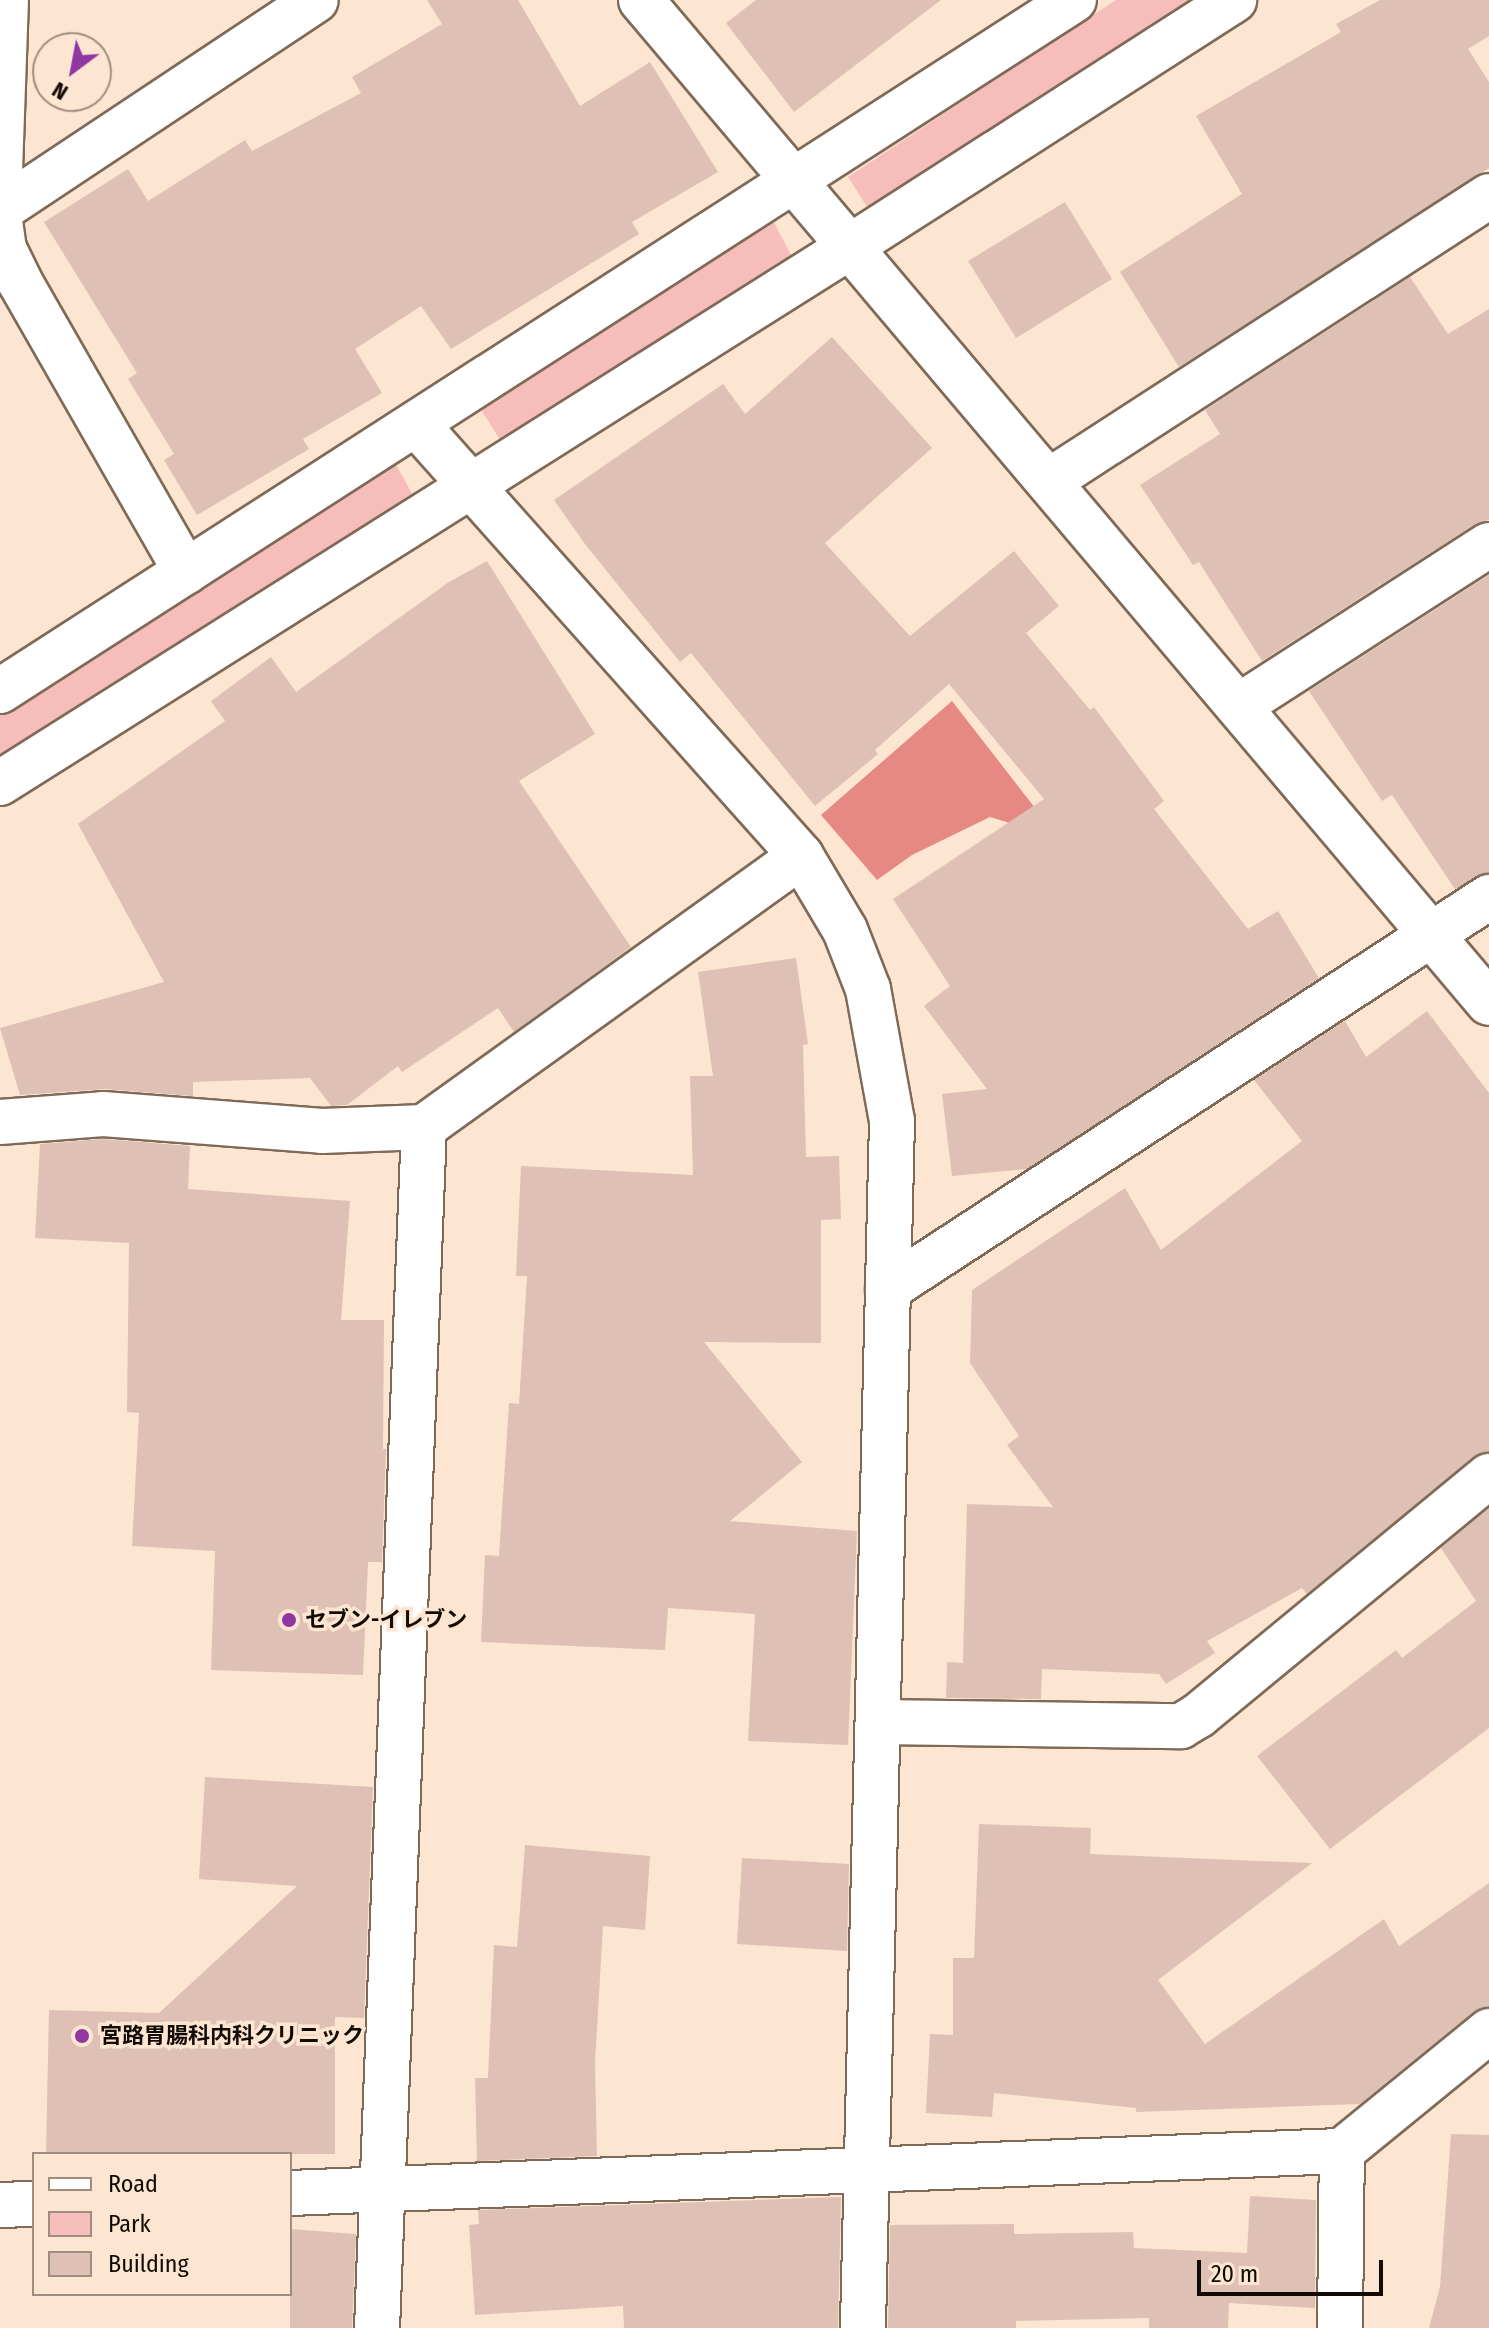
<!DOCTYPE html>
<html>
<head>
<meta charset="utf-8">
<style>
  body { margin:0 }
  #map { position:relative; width:1489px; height:2328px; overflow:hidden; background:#fde6d1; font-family:"Fira Sans Condensed","Noto Sans JP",sans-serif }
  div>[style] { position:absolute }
  .green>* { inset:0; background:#f6bdba }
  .forest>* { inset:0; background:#e68985 }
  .building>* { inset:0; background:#dec0b4 }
  .roads { filter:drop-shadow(2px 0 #7f6a58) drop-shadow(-2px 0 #7f6a58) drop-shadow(0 2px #7f6a58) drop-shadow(0 -2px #7f6a58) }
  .minor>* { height:44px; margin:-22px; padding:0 22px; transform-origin:22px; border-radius:22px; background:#fff }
  .dots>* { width:22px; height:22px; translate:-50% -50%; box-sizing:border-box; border:4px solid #fde6d1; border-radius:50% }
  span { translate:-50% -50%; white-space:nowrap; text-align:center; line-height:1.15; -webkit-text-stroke:7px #fde6d1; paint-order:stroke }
  .poi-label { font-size:22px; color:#120a05; font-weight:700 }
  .left { translate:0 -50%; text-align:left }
  .legend { position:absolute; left:32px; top:2152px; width:260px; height:144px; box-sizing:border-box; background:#fde6d1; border:2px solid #9f8e7f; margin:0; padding:10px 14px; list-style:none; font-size:24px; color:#120a05 }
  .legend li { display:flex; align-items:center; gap:16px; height:40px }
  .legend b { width:40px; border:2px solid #9f8e7f }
  .north { position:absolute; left:32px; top:32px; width:80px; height:80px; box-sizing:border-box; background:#fde6d1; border:2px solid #9f8e7f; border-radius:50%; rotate:212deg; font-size:22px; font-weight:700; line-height:32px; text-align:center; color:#120a05 }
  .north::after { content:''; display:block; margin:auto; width:28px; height:36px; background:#9037a3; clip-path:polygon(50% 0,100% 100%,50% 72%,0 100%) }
  .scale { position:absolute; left:1197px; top:2260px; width:186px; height:36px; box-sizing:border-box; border:4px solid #120a05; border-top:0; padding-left:10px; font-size:24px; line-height:28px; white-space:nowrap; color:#120a05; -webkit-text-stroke:6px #fde6d1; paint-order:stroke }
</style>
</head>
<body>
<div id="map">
  <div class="green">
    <div style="clip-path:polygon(1116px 0,1201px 0,875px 219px,848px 177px)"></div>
    <div style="clip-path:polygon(769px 213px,792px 257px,506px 449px,480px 408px)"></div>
    <div style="clip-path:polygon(394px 461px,415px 499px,0 769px,0 713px)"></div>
  </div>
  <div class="forest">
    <div style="clip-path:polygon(952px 701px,1073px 857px,1023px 827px,990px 817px,912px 855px,877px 880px,821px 815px)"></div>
  </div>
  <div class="building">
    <div style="clip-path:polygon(427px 0,518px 0,580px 106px,650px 62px,718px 172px,632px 222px,639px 234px,451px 349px,421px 306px,355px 349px,382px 393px,303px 439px,309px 449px,197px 515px,164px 460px,174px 454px,128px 379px,137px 373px,44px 222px,128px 169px,148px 201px,245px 140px,252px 151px,361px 93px,352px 77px,442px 24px)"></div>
    <div style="clip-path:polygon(756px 0,941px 0,794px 112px,726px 23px)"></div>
    <div style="clip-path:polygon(1380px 0,1489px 0,1489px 36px,1468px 49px,1489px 82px,1489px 168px,1179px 367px,1120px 272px,1242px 194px,1196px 116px,1341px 32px,1336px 24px)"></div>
    <div style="clip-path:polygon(1065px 202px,1112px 279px,1016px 338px,968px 261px)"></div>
    <div style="clip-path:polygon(1410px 277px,1448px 334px,1489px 309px,1489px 520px,1475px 524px,1262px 661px,1199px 562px,1193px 565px,1140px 485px,1220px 434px,1205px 410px)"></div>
    <div style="clip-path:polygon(832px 337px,932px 448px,825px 543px,910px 636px,1014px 551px,1059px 606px,1026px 633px,1090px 710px,1094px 707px,1164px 801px,1154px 809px,1248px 929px,1278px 911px,1319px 978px,1027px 1169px,952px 1176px,942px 1094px,987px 1089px,924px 1006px,950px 986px,893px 899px,1044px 799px,949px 684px,875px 750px,878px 754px,815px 806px,691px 653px,680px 662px,585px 544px,554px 500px,723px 384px,745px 414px)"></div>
    <div style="clip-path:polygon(487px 561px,595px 734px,519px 781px,631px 947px,514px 1032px,498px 1008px,402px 1072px,398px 1066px,347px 1105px,331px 1106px,310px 1078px,193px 1082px,193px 1096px,105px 1089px,20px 1095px,0 1028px,164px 982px,78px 824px,225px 721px,211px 701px,271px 657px,296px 692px,449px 582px)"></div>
    <div style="clip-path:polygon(1489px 575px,1489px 872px,1455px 889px,1392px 795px,1382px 801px,1309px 691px)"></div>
    <div style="clip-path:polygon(796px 958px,808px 1044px,803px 1045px,806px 1157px,839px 1156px,841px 1219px,821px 1220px,821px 1343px,704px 1342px,802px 1462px,730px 1521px,857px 1531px,848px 1745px,748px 1741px,755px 1614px,668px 1608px,665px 1650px,481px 1642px,485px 1555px,499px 1556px,509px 1403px,519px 1404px,527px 1276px,516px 1276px,521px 1166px,693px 1175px,690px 1076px,713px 1076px,698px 972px)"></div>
    <div style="clip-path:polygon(1427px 1011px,1489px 1093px,1489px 1452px,1473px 1457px,1307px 1594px,1302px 1588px,1207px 1641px,1215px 1653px,1166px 1684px,1159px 1674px,1042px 1669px,1041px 1699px,946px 1698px,947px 1662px,963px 1663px,967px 1504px,1053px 1507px,1007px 1445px,1019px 1436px,970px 1363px,972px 1290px,1125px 1188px,1161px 1250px,1302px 1141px,1254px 1080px,1345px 1021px,1366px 1057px)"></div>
    <div style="clip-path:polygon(103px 1139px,190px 1146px,188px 1189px,350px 1201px,341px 1320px,384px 1320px,383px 1449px,386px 1449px,382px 1562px,368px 1562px,363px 1675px,211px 1670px,215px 1551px,132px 1546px,139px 1413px,127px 1412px,129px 1243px,35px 1238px,40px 1144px)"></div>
    <div style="clip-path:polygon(1489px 1508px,1489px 1728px,1330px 1849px,1257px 1756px,1396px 1650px,1402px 1658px,1476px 1601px,1441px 1548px)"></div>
    <div style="clip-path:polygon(205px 1777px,373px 1787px,364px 2018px,335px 2017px,335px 2154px,46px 2154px,49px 2010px,159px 2013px,297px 1886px,199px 1879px)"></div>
    <div style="clip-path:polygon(979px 1824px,1091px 1828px,1090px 1854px,1312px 1863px,1158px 1980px,1205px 2044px,1384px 1919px,1399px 1946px,1489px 1883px,1489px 2007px,1473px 2012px,1360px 2104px,1136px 2112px,1136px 2108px,994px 2093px,992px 2117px,926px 2113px,930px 2034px,953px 2035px,953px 1958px,974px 1958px)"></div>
    <div style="clip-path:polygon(525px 1845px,650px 1856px,645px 1930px,603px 1926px,595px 2063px,597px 2156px,477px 2161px,475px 2078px,488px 2078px,494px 1945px,517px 1947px)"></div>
    <div style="clip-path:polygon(742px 1858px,849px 1864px,847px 1951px,737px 1944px)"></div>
    <div style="clip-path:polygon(1451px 2134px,1489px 2135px,1489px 2328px,1429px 2328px,1440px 2287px)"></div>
    <div style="clip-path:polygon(1250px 2196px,1316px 2200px,1315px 2308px,1229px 2303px,1228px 2328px,1149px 2328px,1149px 2318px,1016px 2321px,1016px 2328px,888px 2328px,890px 2225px,1014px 2224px,1014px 2234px,1133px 2232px,1134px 2248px,1247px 2253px)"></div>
    <div style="clip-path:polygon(841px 2197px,838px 2328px,624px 2328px,623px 2306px,475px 2315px,469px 2225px,479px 2224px,478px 2210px)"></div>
    <div style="clip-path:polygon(290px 2229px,356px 2234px,352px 2328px,290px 2328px)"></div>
  </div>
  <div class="roads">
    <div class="minor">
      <div style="left:641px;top:0;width:1313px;rotate:49.79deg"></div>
      <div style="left:0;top:171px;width:171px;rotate:-88deg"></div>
      <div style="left:0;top:210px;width:379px;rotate:-33.6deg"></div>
      <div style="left:0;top:221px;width:28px;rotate:82deg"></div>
      <div style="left:4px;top:249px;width:37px;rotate:64deg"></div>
      <div style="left:20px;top:282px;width:334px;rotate:60.2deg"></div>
      <div style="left:416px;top:424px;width:579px;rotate:48.29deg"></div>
      <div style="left:801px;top:856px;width:86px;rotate:59.3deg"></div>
      <div style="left:845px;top:930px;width:63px;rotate:68.7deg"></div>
      <div style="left:868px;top:989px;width:134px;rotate:79.7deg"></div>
      <div style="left:892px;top:1121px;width:1207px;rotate:91.38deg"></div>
      <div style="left:1049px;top:481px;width:524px;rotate:-32.93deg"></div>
      <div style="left:0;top:691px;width:1277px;rotate:-32.76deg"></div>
      <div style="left:1239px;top:706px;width:297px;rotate:-32.8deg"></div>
      <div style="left:0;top:783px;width:1003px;rotate:-32.25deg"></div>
      <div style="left:848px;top:248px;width:459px;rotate:-32.7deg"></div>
      <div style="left:0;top:1122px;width:103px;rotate:-4.4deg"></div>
      <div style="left:103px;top:1114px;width:220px;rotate:4.4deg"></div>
      <div style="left:322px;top:1131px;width:102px;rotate:-2.2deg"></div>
      <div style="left:888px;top:1289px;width:718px;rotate:-33.11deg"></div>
      <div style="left:879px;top:1722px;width:302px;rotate:0.8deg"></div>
      <div style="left:1181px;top:1726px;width:21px;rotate:-31deg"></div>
      <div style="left:1199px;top:1715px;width:376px;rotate:-39.5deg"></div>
      <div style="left:290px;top:2193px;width:1053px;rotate:-2.29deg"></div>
      <div style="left:1342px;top:2151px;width:190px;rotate:-39.2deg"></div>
      <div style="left:0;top:2205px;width:34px;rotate:-2deg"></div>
      <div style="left:377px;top:2328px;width:1202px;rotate:-87.76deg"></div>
      <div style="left:424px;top:1127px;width:464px;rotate:-35.7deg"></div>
      <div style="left:1340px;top:2328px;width:177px;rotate:-89.4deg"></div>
    </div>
  </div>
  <div class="dots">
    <div style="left:289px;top:1620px;background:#9037a3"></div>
    <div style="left:82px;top:2036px;background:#9037a3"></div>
  </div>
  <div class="poi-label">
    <span class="left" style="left:305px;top:1620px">セブン-イレブン</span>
    <span class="left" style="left:100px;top:2036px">宮路胃腸科内科クリニック</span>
  </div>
  <ul class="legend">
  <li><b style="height:10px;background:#fff"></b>Road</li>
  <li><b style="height:22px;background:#f6bdba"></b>Park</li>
  <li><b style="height:22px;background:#dec0b4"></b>Building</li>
  </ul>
  <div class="north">N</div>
  <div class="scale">20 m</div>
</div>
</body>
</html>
